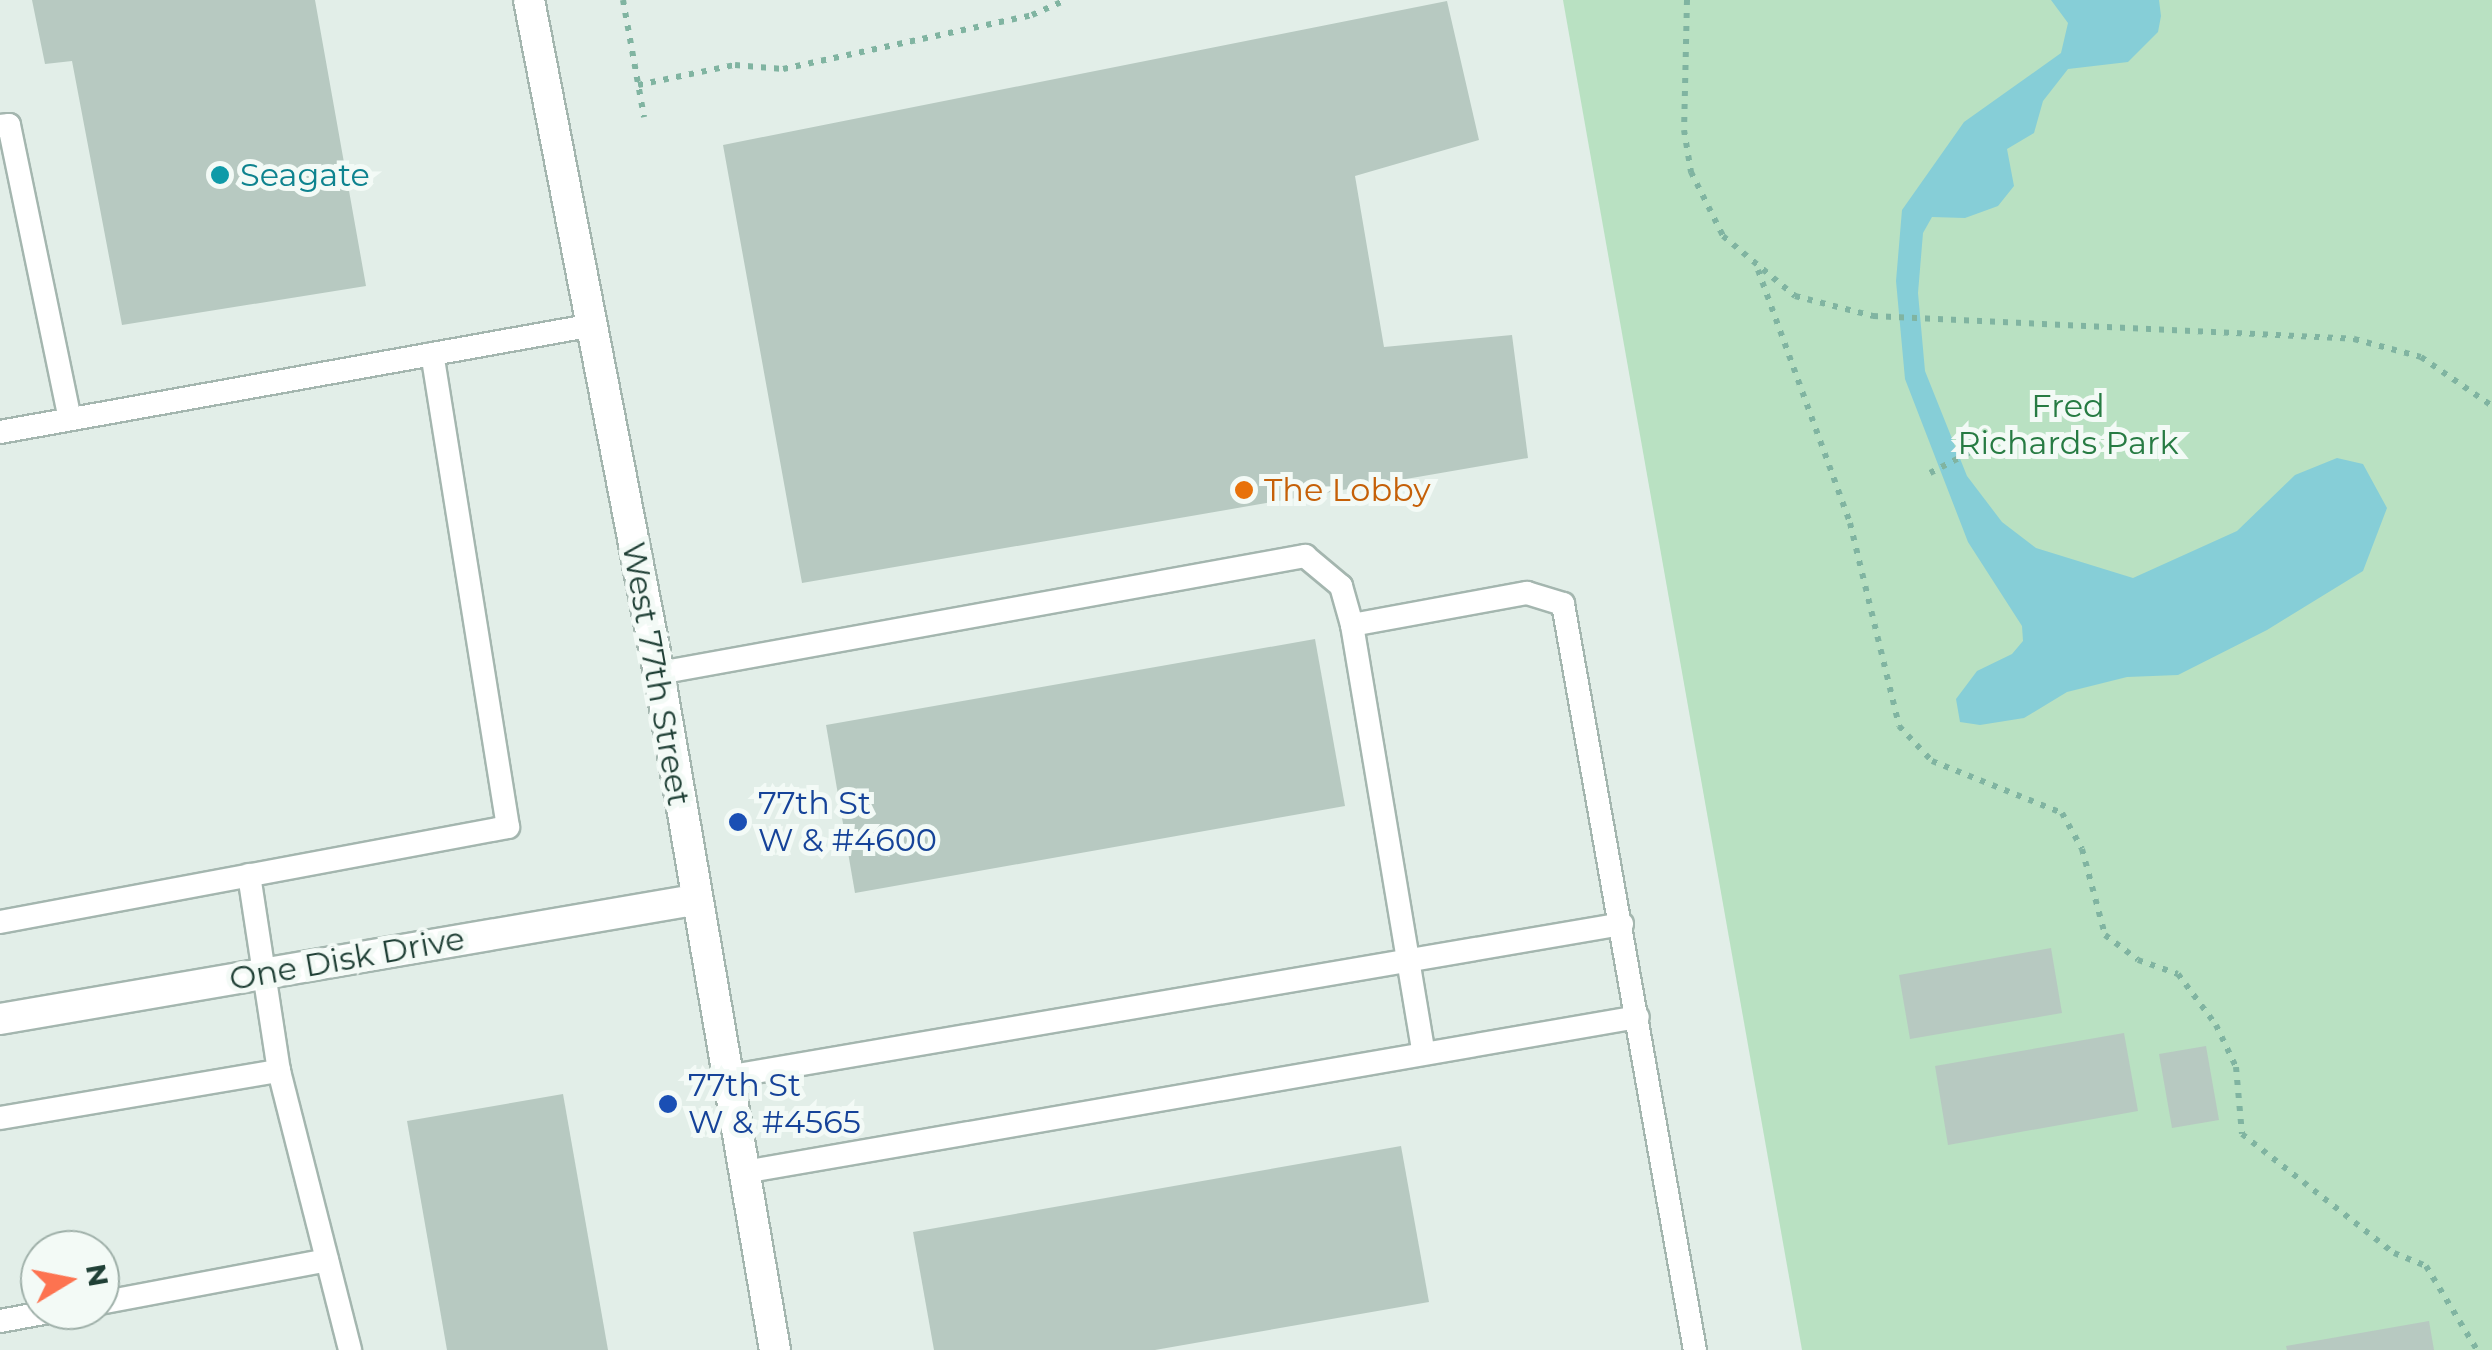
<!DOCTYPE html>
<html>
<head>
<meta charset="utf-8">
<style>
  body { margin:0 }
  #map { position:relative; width:2492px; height:1350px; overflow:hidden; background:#e2eee8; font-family:Montserrat,sans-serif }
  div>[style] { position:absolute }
  .green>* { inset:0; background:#b9e1c2 }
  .water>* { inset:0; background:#86ced7 }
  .building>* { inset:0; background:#b7c9c1 }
  .path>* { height:6px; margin-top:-3px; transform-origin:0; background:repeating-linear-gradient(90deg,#80b4a1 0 5px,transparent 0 13px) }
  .roads { filter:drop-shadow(2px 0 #a4b6af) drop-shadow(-2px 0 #a4b6af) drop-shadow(0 2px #a4b6af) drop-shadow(0 -2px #a4b6af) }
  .lane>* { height:22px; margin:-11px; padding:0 11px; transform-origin:11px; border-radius:11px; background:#fff }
  .street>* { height:30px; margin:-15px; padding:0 15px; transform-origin:15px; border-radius:15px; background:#fff }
  .secondary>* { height:30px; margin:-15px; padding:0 15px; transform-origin:15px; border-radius:15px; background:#fff }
  .dots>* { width:28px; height:28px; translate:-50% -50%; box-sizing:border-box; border:5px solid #f3faf6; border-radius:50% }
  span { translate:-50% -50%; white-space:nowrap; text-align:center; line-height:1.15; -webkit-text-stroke:10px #f3faf6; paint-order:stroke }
  .culture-label { font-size:32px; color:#0d838f }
  .left { translate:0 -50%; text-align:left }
  .park-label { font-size:32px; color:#277b43 }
  .food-label { font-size:32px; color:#c56008 }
  .street-label { font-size:32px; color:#204036 }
  .transit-label { font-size:32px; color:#164399 }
  .north { position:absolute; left:20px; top:1230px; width:100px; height:100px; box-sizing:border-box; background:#f3faf6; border:2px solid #9fb0a9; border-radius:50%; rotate:80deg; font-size:28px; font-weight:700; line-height:40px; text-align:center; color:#204036 }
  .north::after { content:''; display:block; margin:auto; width:35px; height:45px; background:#fd7350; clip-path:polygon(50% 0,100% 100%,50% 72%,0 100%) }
</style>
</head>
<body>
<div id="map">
  <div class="green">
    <div style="clip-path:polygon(1563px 0,2492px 0,2492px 1350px,1802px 1350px)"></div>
  </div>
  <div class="water">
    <div style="clip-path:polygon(2051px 0,2159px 0,2161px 16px,2158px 32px,2128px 62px,2068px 69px,2043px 101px,2034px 133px,2007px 149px,2014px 186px,1998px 206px,1965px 218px,1932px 217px,1923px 233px,1918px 293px,1925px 371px,1967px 476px,2002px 522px,2036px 548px,2133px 578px,2237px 531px,2295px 475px,2337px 458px,2363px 464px,2387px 508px,2363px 571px,2267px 630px,2178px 675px,2127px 677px,2067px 692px,2024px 718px,1980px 725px,1960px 722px,1956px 699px,1977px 671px,2012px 654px,2023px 641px,2022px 626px,1968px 542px,1905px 379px,1896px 281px,1902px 210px,1964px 122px,2061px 53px,2068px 23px)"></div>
  </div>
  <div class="building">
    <div style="clip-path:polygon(32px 0,315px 0,366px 286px,122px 325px,72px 61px,45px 64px)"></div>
    <div style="clip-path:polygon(1447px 1px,1479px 140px,1355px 176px,1384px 347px,1512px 335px,1528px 458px,802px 583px,723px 145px)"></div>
    <div style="clip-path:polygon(1315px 639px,1345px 806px,855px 893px,826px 725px)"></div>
    <div style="clip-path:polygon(2051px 948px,2062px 1013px,1910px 1039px,1899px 975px)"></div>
    <div style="clip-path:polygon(2124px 1033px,2138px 1111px,1948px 1145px,1935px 1066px)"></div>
    <div style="clip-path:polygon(2206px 1046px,2219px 1120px,2172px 1128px,2159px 1054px)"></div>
    <div style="clip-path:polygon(563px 1094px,608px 1350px,447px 1350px,407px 1121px)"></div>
    <div style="clip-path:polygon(1401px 1146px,1429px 1302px,1155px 1350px,934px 1350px,913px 1232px)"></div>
    <div style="clip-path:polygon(2429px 1321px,2434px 1350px,2287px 1350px,2286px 1346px)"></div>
  </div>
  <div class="path">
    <div style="left:623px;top:0;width:119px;rotate:79.8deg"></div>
    <div style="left:1687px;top:0;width:130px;rotate:91.3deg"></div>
    <div style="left:1684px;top:130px;width:43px;rotate:80.5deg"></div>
    <div style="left:1691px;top:172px;width:72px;rotate:63.4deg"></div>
    <div style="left:1723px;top:236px;width:94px;rotate:39.8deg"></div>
    <div style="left:1795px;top:296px;width:81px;rotate:14.4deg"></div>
    <div style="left:1873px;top:316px;width:482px;rotate:2.7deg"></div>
    <div style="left:2354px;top:339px;width:69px;rotate:15deg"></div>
    <div style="left:2421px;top:357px;width:86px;rotate:34.6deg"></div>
    <div style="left:638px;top:85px;width:99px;rotate:-11.7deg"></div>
    <div style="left:735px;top:65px;width:48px;rotate:4.8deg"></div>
    <div style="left:783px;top:69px;width:255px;rotate:-12.2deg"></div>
    <div style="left:1032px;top:15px;width:37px;rotate:-24deg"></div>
    <div style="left:1758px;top:270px;width:269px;rotate:70deg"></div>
    <div style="left:1850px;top:523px;width:209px;rotate:76.4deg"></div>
    <div style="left:1899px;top:726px;width:48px;rotate:46.7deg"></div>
    <div style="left:1932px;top:761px;width:140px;rotate:21.8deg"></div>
    <div style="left:2062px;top:813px;width:41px;rotate:60.9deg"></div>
    <div style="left:2082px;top:849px;width:89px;rotate:75deg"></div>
    <div style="left:2105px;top:935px;width:41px;rotate:37.1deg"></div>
    <div style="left:2138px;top:960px;width:42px;rotate:19.3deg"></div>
    <div style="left:2178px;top:974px;width:64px;rotate:53.3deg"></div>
    <div style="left:2216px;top:1025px;width:47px;rotate:64.5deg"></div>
    <div style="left:2236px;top:1067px;width:67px;rotate:84.9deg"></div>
    <div style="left:2242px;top:1134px;width:193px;rotate:38.1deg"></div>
    <div style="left:2394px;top:1253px;width:35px;rotate:22deg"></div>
    <div style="left:2426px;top:1266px;width:98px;rotate:58.7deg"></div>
    <div style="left:1930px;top:473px;width:54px;rotate:-27.5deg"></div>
  </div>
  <div class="roads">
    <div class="lane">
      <div style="left:0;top:126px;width:9px;rotate:-6deg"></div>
      <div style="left:9px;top:125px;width:300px;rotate:78.3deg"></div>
      <div style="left:0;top:432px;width:597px;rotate:-10.22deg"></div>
      <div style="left:1352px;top:625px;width:178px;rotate:-10.4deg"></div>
      <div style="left:1527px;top:593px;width:38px;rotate:17deg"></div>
      <div style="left:1563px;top:604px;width:758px;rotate:79.97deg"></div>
      <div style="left:659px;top:673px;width:657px;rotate:-10.27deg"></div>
      <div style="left:1305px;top:556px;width:47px;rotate:39.8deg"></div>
      <div style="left:1341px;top:586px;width:41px;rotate:74.2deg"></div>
      <div style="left:1352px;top:625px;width:434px;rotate:80.5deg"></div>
      <div style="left:249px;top:875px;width:198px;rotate:81.3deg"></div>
      <div style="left:0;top:922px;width:517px;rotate:-10.59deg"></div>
      <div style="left:508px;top:827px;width:479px;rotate:-99.1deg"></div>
      <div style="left:726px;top:1077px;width:909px;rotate:-9.69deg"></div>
      <div style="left:0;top:1118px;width:283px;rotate:-9.6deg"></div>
      <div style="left:279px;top:1071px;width:288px;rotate:75.7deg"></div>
      <div style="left:744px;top:1172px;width:907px;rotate:-9.84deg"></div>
      <div style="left:100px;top:1303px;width:231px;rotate:-10.7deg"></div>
      <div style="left:0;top:1321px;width:61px;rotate:-10.4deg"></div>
    </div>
    <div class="street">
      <div style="left:0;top:1019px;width:704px;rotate:-9.73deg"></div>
    </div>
    <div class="secondary">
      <div style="left:529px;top:0;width:685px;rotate:79.07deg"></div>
      <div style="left:659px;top:673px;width:687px;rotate:80.28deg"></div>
    </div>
  </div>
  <div class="dots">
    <div style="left:220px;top:175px;background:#0f9aa8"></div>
    <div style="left:1244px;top:490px;background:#e8710a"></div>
    <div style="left:738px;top:822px;background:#1a4fb4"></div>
    <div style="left:668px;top:1104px;background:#1a4fb4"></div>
  </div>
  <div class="culture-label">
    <span class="left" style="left:240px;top:175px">Seagate</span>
  </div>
  <div class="park-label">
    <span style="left:2068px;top:425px">Fred<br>Richards Park</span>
  </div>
  <div class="food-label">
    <span class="left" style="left:1264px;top:490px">The Lobby</span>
  </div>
  <div class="street-label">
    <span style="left:656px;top:674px;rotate:80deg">West 77th Street</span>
    <span style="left:347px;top:959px;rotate:-10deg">One Disk Drive</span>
  </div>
  <div class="transit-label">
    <span class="left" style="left:758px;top:822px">77th St<br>W &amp; #4600</span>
    <span class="left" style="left:688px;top:1104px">77th St<br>W &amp; #4565</span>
  </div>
  <div class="north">N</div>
</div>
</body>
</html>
